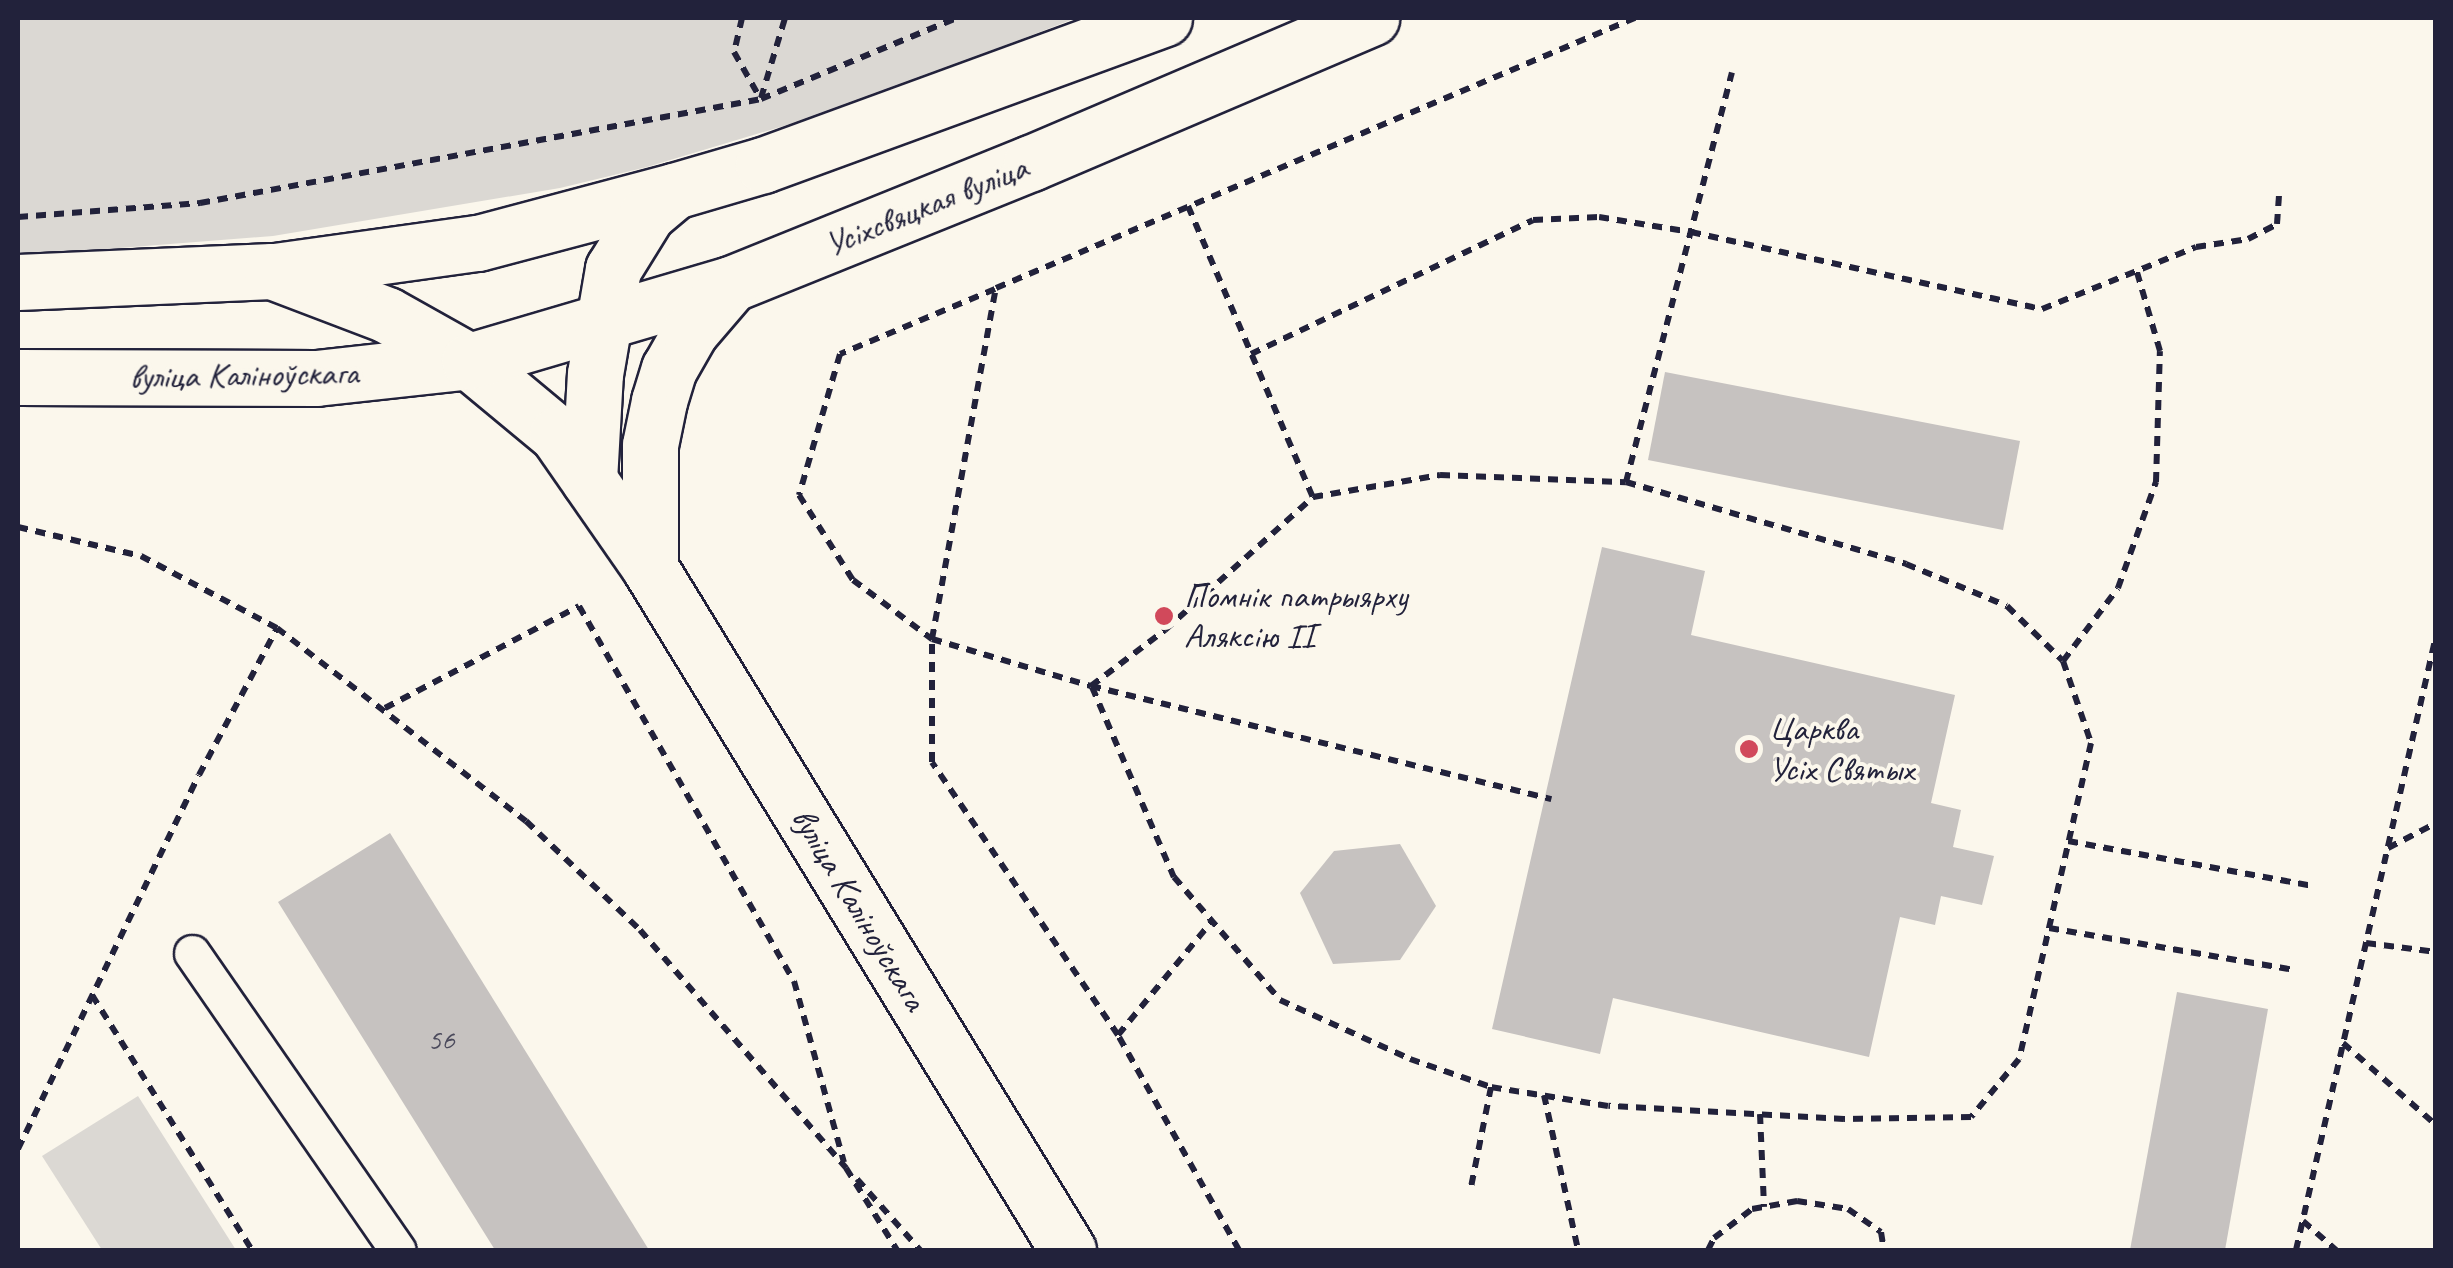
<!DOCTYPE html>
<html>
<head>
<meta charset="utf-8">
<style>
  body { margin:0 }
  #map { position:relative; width:2453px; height:1268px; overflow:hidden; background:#fbf7ec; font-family:Caveat,sans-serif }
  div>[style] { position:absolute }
  .green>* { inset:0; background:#dbd8d3 }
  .building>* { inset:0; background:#c6c2c0 }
  .path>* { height:6px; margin-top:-3px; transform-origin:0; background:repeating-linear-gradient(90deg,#22223b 0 10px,transparent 0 18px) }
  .roads { filter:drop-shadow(2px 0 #22223b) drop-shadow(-2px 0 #22223b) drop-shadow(0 2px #22223b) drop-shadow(0 -2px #22223b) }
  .lane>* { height:35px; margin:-17.5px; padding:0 17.5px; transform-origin:17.5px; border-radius:17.5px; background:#fbf7ec }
  .secondary>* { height:55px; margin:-27.5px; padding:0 27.5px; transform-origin:27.5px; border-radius:27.5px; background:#fbf7ec }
  .dots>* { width:28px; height:28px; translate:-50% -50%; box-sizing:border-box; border:5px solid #fbf7ec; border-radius:50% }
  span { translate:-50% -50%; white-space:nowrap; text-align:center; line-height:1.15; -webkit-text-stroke:8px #fbf7ec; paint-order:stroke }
  .number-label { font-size:30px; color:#4b4a5c }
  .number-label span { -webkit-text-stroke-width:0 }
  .street-label { font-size:35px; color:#22223b }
  .poi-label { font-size:35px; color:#22223b }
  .left { translate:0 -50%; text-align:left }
  .frame { position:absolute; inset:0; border:20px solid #22223b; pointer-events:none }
</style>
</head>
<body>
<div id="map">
  <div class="green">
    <div style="clip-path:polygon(18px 18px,1076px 18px,840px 109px,647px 167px,560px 188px,273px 236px,18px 256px)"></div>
    <div style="clip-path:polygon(138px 1096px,236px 1250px,102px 1250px,42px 1156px)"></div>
  </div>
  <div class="building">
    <div style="clip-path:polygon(1665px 372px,2020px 441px,2003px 530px,1648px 460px)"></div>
    <div style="clip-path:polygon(1602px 547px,1705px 571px,1691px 635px,1955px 695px,1931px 803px,1961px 810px,1953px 847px,1994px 856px,1982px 905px,1941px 896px,1935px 925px,1900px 917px,1869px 1057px,1613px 998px,1600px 1054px,1492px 1029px)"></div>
    <div style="clip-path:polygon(390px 833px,649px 1250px,495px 1250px,278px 902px)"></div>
    <div style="clip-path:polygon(1400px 844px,1436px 906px,1400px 960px,1333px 964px,1300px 893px,1334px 851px)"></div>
    <div style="clip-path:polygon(2177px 992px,2268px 1009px,2225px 1250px,2130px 1250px)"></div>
  </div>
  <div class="path">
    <div style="left:742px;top:18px;width:35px;rotate:103deg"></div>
    <div style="left:734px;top:52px;width:53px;rotate:60.5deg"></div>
    <div style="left:761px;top:98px;width:84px;rotate:-73.3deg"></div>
    <div style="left:1188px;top:206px;width:317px;rotate:66.8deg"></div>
    <div style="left:18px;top:217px;width:183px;rotate:-4.4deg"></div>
    <div style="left:200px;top:203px;width:571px;rotate:-10.5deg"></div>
    <div style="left:761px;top:99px;width:212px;rotate:-22.5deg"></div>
    <div style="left:995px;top:289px;width:168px;rotate:157.2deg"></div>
    <div style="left:840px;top:354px;width:147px;rotate:106.2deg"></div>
    <div style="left:799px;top:495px;width:101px;rotate:57.6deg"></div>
    <div style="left:853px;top:580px;width:99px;rotate:36.8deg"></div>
    <div style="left:932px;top:639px;width:166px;rotate:16.5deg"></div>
    <div style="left:1091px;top:686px;width:474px;rotate:13.8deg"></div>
    <div style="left:1251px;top:354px;width:312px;rotate:-25.4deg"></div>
    <div style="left:1533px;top:220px;width:66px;rotate:-2.6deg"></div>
    <div style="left:1599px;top:217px;width:93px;rotate:9.3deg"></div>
    <div style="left:1691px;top:232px;width:359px;rotate:12.4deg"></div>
    <div style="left:2042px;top:309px;width:166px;rotate:-21.9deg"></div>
    <div style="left:2196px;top:247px;width:53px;rotate:-8.7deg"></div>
    <div style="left:2248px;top:239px;width:33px;rotate:-27deg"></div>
    <div style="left:2277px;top:224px;width:32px;rotate:-86deg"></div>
    <div style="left:1626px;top:482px;width:423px;rotate:-75.5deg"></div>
    <div style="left:18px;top:527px;width:126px;rotate:13.3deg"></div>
    <div style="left:141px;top:556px;width:154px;rotate:27.9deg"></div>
    <div style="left:277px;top:628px;width:315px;rotate:37.8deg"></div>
    <div style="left:526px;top:821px;width:158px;rotate:43.7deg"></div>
    <div style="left:640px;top:930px;width:315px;rotate:49.1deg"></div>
    <div style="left:846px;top:1168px;width:97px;rotate:58.1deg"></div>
    <div style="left:2063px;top:661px;width:91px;rotate:-53deg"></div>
    <div style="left:2118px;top:588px;width:113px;rotate:-70.3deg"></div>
    <div style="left:2156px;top:482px;width:131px;rotate:-88.3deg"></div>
    <div style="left:2160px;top:351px;width:85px;rotate:-106.3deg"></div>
    <div style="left:1091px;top:686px;width:93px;rotate:-37.1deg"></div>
    <div style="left:1165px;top:630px;width:199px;rotate:-41.9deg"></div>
    <div style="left:1313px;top:497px;width:129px;rotate:-9.8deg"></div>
    <div style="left:1440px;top:475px;width:186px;rotate:2.2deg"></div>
    <div style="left:1626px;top:482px;width:292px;rotate:16.3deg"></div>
    <div style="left:1906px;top:564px;width:109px;rotate:22.6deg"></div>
    <div style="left:2007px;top:606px;width:78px;rotate:44.5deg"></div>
    <div style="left:2063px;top:661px;width:87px;rotate:71.1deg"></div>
    <div style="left:2091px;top:743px;width:324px;rotate:102.8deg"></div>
    <div style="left:2019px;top:1059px;width:75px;rotate:129.6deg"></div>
    <div style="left:1971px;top:1117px;width:127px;rotate:179.1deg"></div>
    <div style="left:1844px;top:1119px;width:236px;rotate:-176.8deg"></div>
    <div style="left:1608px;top:1106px;width:119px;rotate:-170.8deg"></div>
    <div style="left:1092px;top:687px;width:207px;rotate:66.7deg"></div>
    <div style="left:1174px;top:877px;width:162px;rotate:49.2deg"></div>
    <div style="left:1280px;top:1000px;width:143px;rotate:24.4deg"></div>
    <div style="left:1410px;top:1059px;width:86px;rotate:19.1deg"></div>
    <div style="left:1491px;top:1087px;width:107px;rotate:101.3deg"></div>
    <div style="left:385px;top:708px;width:219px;rotate:-27.7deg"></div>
    <div style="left:579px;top:606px;width:432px;rotate:60.2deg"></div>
    <div style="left:794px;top:981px;width:188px;rotate:74.6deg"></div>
    <div style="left:2068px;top:841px;width:249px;rotate:10.4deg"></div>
    <div style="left:2388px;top:848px;width:54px;rotate:-27.5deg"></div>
    <div style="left:2049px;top:928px;width:250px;rotate:9.7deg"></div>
    <div style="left:2366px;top:943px;width:71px;rotate:7.3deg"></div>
    <div style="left:92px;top:995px;width:301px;rotate:57.9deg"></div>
    <div style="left:1118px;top:1035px;width:148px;rotate:-50.5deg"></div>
    <div style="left:2343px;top:1043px;width:124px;rotate:41.4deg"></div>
    <div style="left:1544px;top:1095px;width:159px;rotate:77.6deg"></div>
    <div style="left:1760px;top:1114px;width:93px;rotate:87.5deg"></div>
    <div style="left:18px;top:1149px;width:415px;rotate:-64.2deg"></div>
    <div style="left:199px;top:775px;width:166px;rotate:-62deg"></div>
    <div style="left:857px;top:1179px;width:95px;rotate:48.4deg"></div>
    <div style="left:2303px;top:1221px;width:44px;rotate:41.3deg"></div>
    <div style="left:1239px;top:1250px;width:247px;rotate:-119.4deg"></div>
    <div style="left:1118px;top:1035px;width:330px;rotate:-124.3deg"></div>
    <div style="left:932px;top:762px;width:123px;rotate:-90deg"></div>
    <div style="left:932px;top:639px;width:357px;rotate:-79.7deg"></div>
    <div style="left:996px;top:288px;width:694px;rotate:-22.91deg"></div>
    <div style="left:1708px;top:1250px;width:13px;rotate:-63deg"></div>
    <div style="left:1714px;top:1238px;width:48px;rotate:-37.3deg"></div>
    <div style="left:1752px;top:1209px;width:46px;rotate:-10.1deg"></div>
    <div style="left:1797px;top:1201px;width:52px;rotate:8.9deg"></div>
    <div style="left:1848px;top:1209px;width:40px;rotate:34.9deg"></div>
    <div style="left:1881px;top:1232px;width:18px;rotate:81deg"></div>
    <div style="left:2296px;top:1250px;width:630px;rotate:-77.16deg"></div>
  </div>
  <div class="roads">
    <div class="lane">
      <div style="left:192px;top:953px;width:361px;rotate:55.3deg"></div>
    </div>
    <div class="secondary">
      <div style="left:275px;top:271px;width:205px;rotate:-7.9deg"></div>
      <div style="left:478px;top:243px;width:203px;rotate:-14.9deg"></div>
      <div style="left:674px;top:191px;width:93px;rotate:-16.3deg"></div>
      <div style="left:763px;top:165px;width:427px;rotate:-20.1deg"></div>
      <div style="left:18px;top:282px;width:254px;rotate:-2.5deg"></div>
      <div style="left:272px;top:271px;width:123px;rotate:20.9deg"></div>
      <div style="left:387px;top:315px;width:94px;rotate:29.3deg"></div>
      <div style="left:469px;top:361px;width:114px;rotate:39.7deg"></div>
      <div style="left:557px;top:434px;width:163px;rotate:55.2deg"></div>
      <div style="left:650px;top:568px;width:800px;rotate:58.5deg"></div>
      <div style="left:18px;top:377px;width:298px;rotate:0.2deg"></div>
      <div style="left:316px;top:378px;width:154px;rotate:-6.3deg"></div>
      <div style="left:469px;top:361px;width:273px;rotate:-16.4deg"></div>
      <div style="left:731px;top:284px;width:323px;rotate:-22deg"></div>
      <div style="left:1031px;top:163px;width:370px;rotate:-23.1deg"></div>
      <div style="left:589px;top:480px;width:106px;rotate:-86.8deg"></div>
      <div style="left:595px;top:374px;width:107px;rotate:-80.3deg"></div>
      <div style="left:613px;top:269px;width:65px;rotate:-58.3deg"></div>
      <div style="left:647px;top:214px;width:35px;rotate:-40deg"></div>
      <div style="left:650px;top:568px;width:123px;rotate:-90deg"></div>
      <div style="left:650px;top:445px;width:45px;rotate:-78.4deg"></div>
      <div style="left:659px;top:401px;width:34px;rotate:-73deg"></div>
      <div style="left:669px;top:369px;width:43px;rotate:-60.4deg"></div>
      <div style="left:690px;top:332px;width:63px;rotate:-49.5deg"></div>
    </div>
  </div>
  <div class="dots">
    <div style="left:1164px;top:616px;background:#d1495b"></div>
    <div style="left:1749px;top:749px;background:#d1495b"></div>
  </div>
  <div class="number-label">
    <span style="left:441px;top:1039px">56</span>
  </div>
  <div class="street-label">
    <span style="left:926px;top:206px;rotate:-22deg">Усіхсвяцкая вуліца</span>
    <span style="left:244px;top:375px;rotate:-1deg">вуліца Каліноўскага</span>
    <span style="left:859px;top:909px;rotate:59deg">вуліца Каліноўскага</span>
  </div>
  <div class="poi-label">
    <span class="left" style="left:1184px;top:616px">Помнік патрыярху<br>Аляксію II</span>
    <span class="left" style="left:1769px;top:749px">Царква<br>Усіх Святых</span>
  </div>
  <div class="frame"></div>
</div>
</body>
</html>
